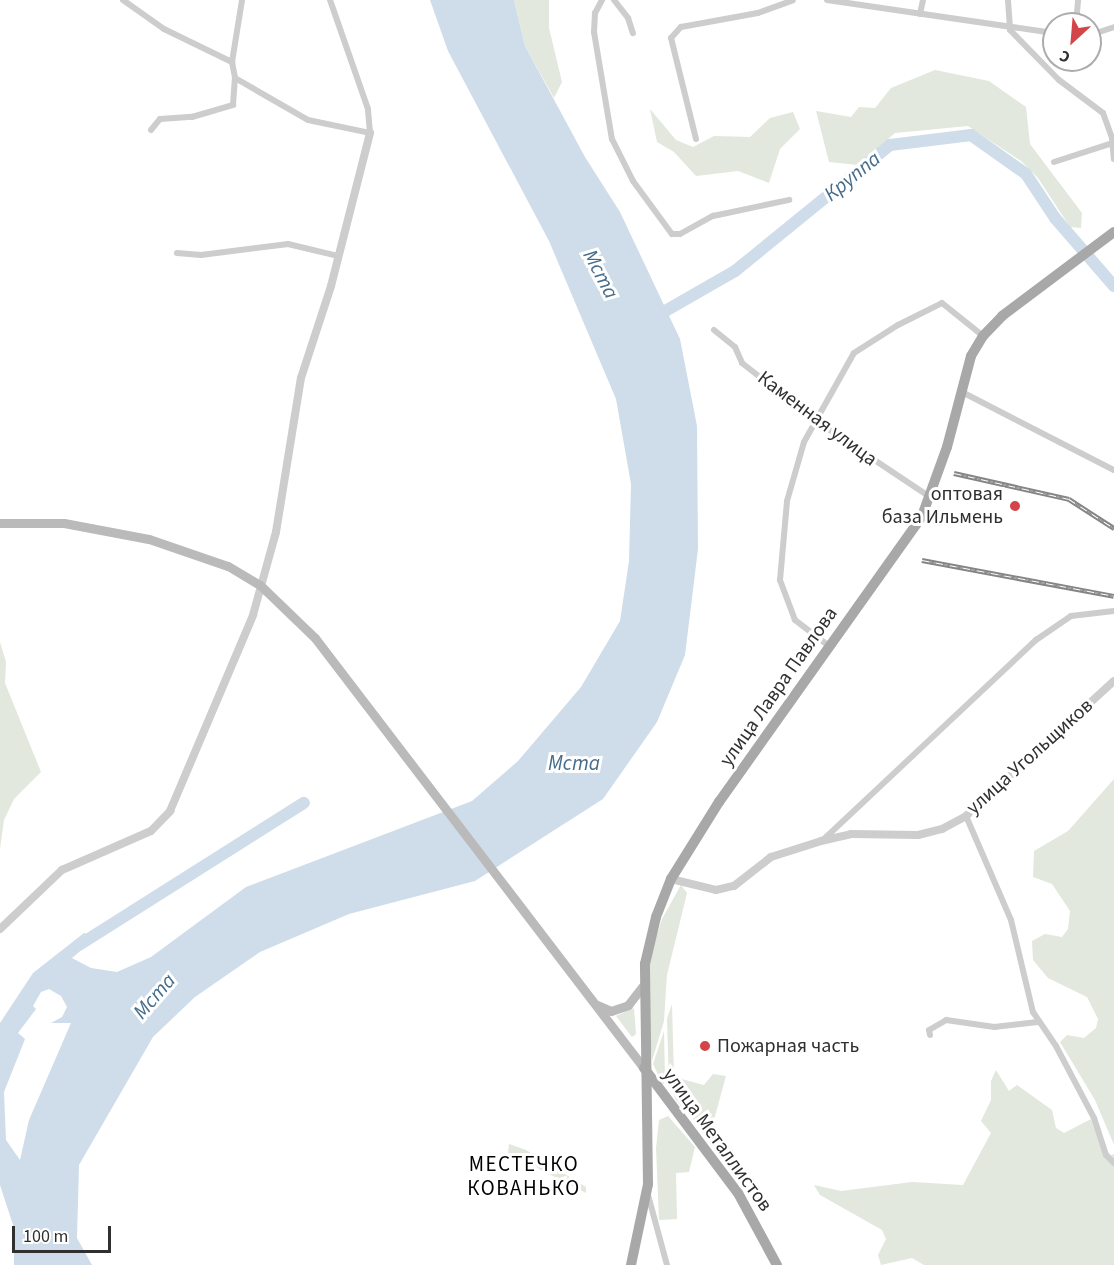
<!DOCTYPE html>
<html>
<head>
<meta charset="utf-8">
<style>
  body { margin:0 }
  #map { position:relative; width:1114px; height:1265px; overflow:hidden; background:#fff; font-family:"Source Sans 3",sans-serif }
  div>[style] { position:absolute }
  .green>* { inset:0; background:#e2e8dd }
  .water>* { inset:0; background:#cedde9 }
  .river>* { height:12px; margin:-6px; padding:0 6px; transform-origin:6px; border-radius:6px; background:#cedde9 }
  .minor>* { height:6px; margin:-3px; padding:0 3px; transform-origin:3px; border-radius:3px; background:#cdcdcd }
  .tertiary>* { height:8px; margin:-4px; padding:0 4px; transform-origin:4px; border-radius:4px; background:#cdcdcd }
  .secondary>* { height:9px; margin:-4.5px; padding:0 4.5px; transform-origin:4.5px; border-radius:4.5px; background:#bababa }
  .primary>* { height:10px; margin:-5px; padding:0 5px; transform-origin:5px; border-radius:5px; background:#a8a8a8 }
  .rail>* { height:4.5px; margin-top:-2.25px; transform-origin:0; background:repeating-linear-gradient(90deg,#fff 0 7px,#858585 0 14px); box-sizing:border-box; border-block:2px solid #858585 }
  .dots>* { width:16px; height:16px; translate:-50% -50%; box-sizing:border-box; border:3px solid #fff; border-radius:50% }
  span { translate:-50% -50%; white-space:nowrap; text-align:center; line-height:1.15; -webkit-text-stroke:6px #fff; paint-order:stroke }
  .street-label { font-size:20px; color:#303030 }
  .poi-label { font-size:20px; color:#303030 }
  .right { translate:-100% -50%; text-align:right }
  .left { translate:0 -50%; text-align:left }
  .water-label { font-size:21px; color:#456d8b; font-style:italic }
  .neighbourhood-label { font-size:21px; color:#000; letter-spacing:1.5px }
  .north { position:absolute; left:1042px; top:12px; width:60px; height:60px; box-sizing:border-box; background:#fff; border:2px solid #acacac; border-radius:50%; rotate:206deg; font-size:16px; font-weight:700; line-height:24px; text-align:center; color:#303030 }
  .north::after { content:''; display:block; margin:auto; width:21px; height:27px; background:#d44549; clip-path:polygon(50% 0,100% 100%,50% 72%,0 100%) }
  .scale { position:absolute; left:12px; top:1226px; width:99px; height:27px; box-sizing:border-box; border:3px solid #303030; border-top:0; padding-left:8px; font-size:18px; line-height:21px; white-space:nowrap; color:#303030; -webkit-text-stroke:4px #fff; paint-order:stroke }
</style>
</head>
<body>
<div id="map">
  <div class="green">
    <div style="clip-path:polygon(514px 0,549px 0,549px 28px,562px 82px,554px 98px,525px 46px)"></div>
    <div style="clip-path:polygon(935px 70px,989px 81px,1026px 107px,1030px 144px,1082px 213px,1081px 228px,1070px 227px,1038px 178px,1021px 161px,968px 126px,895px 133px,858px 165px,829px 162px,816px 111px,851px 117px,859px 107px,875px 108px,891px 88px)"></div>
    <div style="clip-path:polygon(650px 109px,676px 140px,693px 147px,714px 136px,750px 137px,770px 118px,793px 112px,800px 129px,780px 149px,769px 183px,738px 171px,696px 176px,674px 152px,657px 142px)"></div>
    <div style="clip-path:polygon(0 642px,6px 662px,5px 683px,41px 772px,14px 799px,4px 820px,0 849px)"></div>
    <div style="clip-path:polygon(1114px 779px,1114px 1145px,1095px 1100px,1060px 1042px,1067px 1035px,1084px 1038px,1096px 1028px,1098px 1019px,1087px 997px,1048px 978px,1033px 960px,1032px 941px,1045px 934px,1062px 937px,1068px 929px,1070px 911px,1052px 884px,1033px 877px,1034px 851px,1068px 831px)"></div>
    <div style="clip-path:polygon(681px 885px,687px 893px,667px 975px,664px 1021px,652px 1061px,647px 1000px,651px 953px,662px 919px)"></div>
    <div style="clip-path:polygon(672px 1004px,674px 1077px,704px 1085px,713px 1074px,726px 1076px,709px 1138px,676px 1100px,669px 1086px,667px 1019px)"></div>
    <div style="clip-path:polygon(634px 1008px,636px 1034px,632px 1037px,616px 1016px)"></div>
    <div style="clip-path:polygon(664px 1031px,665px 1080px,663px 1085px,653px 1064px)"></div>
    <div style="clip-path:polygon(996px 1070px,1009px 1091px,1017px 1085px,1052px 1110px,1056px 1128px,1064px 1133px,1091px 1119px,1101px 1146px,1111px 1155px,1114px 1154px,1114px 1265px,924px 1265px,912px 1258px,881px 1265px,878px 1255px,886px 1239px,882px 1230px,820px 1195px,814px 1185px,841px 1191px,912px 1182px,963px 1185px,991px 1133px,981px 1121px,991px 1100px,991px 1081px)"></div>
    <div style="clip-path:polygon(668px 1116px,695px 1147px,689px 1172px,676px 1173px,677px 1219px,659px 1220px,656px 1148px,659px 1120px)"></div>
    <div style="clip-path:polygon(509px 1144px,526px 1150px,586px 1187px,586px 1193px,508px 1153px)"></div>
  </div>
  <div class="water">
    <div style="clip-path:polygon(evenodd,430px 0,514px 0,525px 46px,585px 157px,620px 212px,680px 339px,697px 426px,698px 549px,685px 655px,657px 722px,603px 799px,475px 881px,349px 914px,260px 952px,195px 997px,153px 1037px,79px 1165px,77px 1238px,92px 1265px,14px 1265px,14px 1228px,0 1185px,0 1023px,33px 973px,84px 933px,97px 937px,72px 958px,91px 968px,117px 972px,151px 957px,246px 887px,472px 801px,518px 761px,581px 687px,620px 621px,629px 561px,631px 484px,616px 399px,549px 241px,448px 51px,430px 0,49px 989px,61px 996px,67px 1007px,62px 1017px,51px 1023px,71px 1023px,29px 1120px,20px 1160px,6px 1140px,4px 1092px,25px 1039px,18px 1033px,36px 1009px,33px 1006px,41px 992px,49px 989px)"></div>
  </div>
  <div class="river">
    <div style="left:653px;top:318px;width:95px;rotate:-29.8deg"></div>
    <div style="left:735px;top:271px;width:200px;rotate:-39.1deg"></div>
    <div style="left:890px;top:145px;width:82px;rotate:-7deg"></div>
    <div style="left:971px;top:135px;width:67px;rotate:35.3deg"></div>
    <div style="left:1026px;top:174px;width:53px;rotate:56.6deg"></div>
    <div style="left:1055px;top:218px;width:90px;rotate:49.1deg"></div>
    <div style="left:79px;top:945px;width:266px;rotate:-32.3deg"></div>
  </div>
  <div class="minor">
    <div style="left:123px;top:0;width:50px;rotate:35.3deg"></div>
    <div style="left:164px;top:29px;width:76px;rotate:25.9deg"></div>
    <div style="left:232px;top:62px;width:16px;rotate:79deg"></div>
    <div style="left:235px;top:78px;width:84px;rotate:29.9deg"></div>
    <div style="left:308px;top:120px;width:63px;rotate:11.8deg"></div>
    <div style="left:370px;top:133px;width:24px;rotate:-95deg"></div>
    <div style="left:368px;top:109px;width:115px;rotate:-109.2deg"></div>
    <div style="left:602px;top:0;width:15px;rotate:118deg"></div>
    <div style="left:595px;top:13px;width:19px;rotate:93deg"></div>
    <div style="left:594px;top:32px;width:109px;rotate:80.5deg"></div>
    <div style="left:612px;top:139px;width:47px;rotate:63.4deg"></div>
    <div style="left:633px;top:181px;width:66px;rotate:53.7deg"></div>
    <div style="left:672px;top:234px;width:8px"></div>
    <div style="left:680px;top:234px;width:38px;rotate:-29deg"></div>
    <div style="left:713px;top:216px;width:78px;rotate:-11.9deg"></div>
    <div style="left:614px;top:0;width:23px;rotate:52deg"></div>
    <div style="left:628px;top:18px;width:16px;rotate:72deg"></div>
    <div style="left:827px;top:0;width:229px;rotate:8.3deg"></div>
    <div style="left:1008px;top:0;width:30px;rotate:86deg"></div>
    <div style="left:1010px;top:30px;width:70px;rotate:45.6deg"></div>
    <div style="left:1059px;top:80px;width:55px;rotate:36.9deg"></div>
    <div style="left:1103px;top:113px;width:27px;rotate:70deg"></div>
    <div style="left:1112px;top:138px;width:21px;rotate:85deg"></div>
    <div style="left:920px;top:14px;width:14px;rotate:-78deg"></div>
    <div style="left:1076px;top:24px;width:24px;rotate:-85deg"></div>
    <div style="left:1090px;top:35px;width:25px;rotate:-18deg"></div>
    <div style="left:232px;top:62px;width:63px;rotate:-80.8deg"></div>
    <div style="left:151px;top:130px;width:14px;rotate:-51deg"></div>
    <div style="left:160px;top:119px;width:32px;rotate:-4deg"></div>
    <div style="left:192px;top:117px;width:43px;rotate:-16.3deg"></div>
    <div style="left:233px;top:105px;width:27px;rotate:-86deg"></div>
    <div style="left:696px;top:139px;width:104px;rotate:-103.9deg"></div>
    <div style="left:671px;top:38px;width:15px;rotate:-48deg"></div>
    <div style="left:681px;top:27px;width:78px;rotate:-10.3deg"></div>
    <div style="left:758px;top:13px;width:37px;rotate:-20deg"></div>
    <div style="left:1054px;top:162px;width:62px;rotate:-17.9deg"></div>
    <div style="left:177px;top:253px;width:24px;rotate:5deg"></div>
    <div style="left:201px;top:255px;width:88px;rotate:-7.2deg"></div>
    <div style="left:288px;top:244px;width:51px;rotate:13.5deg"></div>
    <div style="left:714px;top:330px;width:27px;rotate:39deg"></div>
    <div style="left:735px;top:347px;width:17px;rotate:66deg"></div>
    <div style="left:742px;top:363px;width:94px;rotate:38.1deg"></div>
    <div style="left:816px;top:421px;width:137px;rotate:33.7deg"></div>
    <div style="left:960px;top:391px;width:173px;rotate:27.2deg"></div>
    <div style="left:829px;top:646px;width:43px;rotate:-142.6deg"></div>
    <div style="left:795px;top:620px;width:43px;rotate:-110.6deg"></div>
    <div style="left:780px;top:580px;width:79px;rotate:-84.9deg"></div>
    <div style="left:787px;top:501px;width:61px;rotate:-73.9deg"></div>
    <div style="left:804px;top:442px;width:102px;rotate:-60.7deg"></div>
    <div style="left:854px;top:353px;width:52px;rotate:-32.5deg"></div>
    <div style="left:898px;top:325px;width:49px;rotate:-26.6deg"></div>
    <div style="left:942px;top:303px;width:53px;rotate:38.8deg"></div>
    <div style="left:966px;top:816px;width:113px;rotate:66.6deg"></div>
    <div style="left:1011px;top:920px;width:95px;rotate:76.6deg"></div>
    <div style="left:1033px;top:1012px;width:41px;rotate:55.9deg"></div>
    <div style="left:1056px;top:1046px;width:81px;rotate:62.2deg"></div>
    <div style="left:1094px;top:1118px;width:39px;rotate:72deg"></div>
    <div style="left:1106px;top:1155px;width:11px;rotate:45deg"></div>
    <div style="left:824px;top:839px;width:291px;rotate:-43.2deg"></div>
    <div style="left:1036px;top:640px;width:42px;rotate:-34.4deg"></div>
    <div style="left:1071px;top:616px;width:43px;rotate:-6.6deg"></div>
    <div style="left:930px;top:1035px;width:5px;rotate:-101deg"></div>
    <div style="left:929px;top:1030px;width:20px;rotate:-30deg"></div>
    <div style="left:946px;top:1020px;width:49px;rotate:8.3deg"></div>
    <div style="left:994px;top:1027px;width:44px;rotate:-6.5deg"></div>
    <div style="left:648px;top:1195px;width:73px;rotate:74.8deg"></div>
  </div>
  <div class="tertiary">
    <div style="left:671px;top:879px;width:46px;rotate:13.7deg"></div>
    <div style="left:716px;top:890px;width:18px;rotate:-13deg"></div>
    <div style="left:734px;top:886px;width:47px;rotate:-38.1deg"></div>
    <div style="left:771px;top:857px;width:52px;rotate:-17.7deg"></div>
    <div style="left:821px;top:841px;width:31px;rotate:-13deg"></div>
    <div style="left:851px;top:834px;width:67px;rotate:0.9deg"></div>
    <div style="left:918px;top:835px;width:25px;rotate:-14deg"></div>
    <div style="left:942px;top:829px;width:27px;rotate:-28deg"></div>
    <div style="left:966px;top:816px;width:200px;rotate:-42.4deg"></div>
    <div style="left:0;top:929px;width:86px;rotate:-43.6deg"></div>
    <div style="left:62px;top:870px;width:97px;rotate:-23.7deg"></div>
    <div style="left:151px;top:831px;width:28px;rotate:-46deg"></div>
    <div style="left:170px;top:811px;width:213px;rotate:-67deg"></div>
    <div style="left:253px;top:615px;width:86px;rotate:-74.5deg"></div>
    <div style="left:276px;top:532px;width:156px;rotate:-80.8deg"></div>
    <div style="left:301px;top:378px;width:97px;rotate:-71.9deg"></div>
    <div style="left:331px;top:286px;width:158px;rotate:-75.7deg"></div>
  </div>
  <div class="secondary">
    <div style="left:0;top:523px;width:64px"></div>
    <div style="left:64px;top:523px;width:86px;rotate:10.7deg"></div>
    <div style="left:149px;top:539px;width:83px;rotate:18.9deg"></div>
    <div style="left:228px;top:566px;width:37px;rotate:31deg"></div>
    <div style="left:260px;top:585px;width:76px;rotate:43.9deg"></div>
    <div style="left:315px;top:638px;width:540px;rotate:52.6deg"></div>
    <div style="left:597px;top:1005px;width:15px;rotate:23deg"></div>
    <div style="left:611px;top:1011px;width:18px;rotate:-19deg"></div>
    <div style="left:628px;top:1005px;width:24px;rotate:-52deg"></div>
  </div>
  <div class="primary">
    <div style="left:644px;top:1068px;width:156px;rotate:53.1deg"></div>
    <div style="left:738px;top:1193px;width:82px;rotate:61.6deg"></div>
    <div style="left:631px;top:1265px;width:83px;rotate:-78.1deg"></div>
    <div style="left:648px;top:1184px;width:220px;rotate:-90.8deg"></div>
    <div style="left:645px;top:964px;width:48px;rotate:-76.8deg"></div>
    <div style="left:656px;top:917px;width:41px;rotate:-68.5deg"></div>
    <div style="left:671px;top:879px;width:91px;rotate:-58.1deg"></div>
    <div style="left:719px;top:802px;width:351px;rotate:-54.6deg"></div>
    <div style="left:922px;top:516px;width:73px;rotate:-70.1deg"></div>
    <div style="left:947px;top:447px;width:94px;rotate:-75.2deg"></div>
    <div style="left:971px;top:356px;width:23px;rotate:-59deg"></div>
    <div style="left:983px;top:336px;width:28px;rotate:-46deg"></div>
    <div style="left:1002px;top:316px;width:140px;rotate:-36.9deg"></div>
  </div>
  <div class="rail">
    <div style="left:954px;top:473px;width:118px;rotate:12.7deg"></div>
    <div style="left:1069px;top:499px;width:54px;rotate:32.8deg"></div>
    <div style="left:922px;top:560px;width:195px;rotate:10.6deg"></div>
  </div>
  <div class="dots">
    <div style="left:1015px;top:506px;background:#d44549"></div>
    <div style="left:705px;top:1046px;background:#d44549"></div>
  </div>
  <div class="street-label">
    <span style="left:817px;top:419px;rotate:37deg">Каменная улица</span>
    <span style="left:779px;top:687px;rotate:-55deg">улица Лавра Павлова</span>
    <span style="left:1030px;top:757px;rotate:-42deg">улица Угольщиков</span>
    <span style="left:717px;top:1140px;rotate:54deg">улица Металлистов</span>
  </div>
  <div class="poi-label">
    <span class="right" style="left:1003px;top:506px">оптовая<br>база Ильмень</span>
    <span class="left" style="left:717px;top:1046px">Пожарная часть</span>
  </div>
  <div class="water-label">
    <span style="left:852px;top:176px;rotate:-39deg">Круппа</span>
    <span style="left:601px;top:274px;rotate:62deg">Мста</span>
    <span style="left:574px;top:763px">Мста</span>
    <span style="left:154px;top:996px;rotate:-49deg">Мста</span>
  </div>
  <div class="neighbourhood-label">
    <span style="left:524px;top:1176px">МЕСТЕЧКО<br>КОВАНЬКО</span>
  </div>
  <div class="north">С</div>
  <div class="scale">100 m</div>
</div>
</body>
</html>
